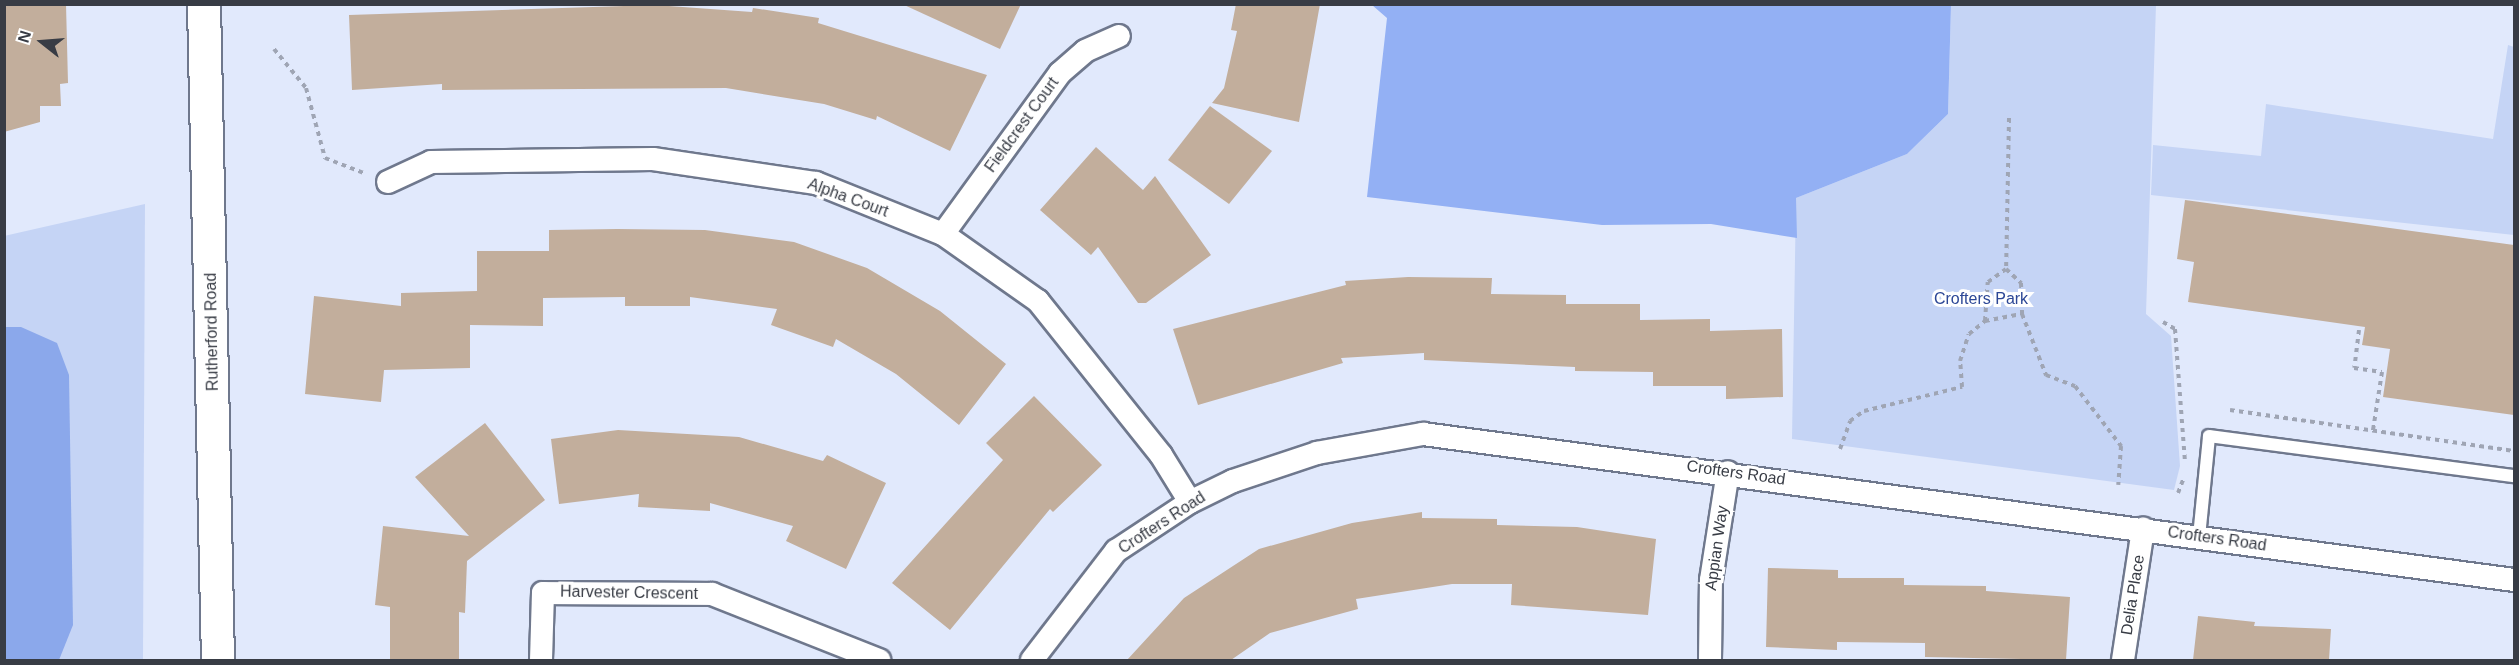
<!DOCTYPE html>
<html>
<head>
<meta charset="utf-8">
<style>
  body { margin:0 }
  #map { position:relative; width:2519px; height:665px; overflow:hidden; background:#e1e9fc; font-family:Arial,sans-serif }
  div>[style] { position:absolute }
  .green>* { inset:0; background:#c5d4f5 }
  .forest>* { inset:0; background:#93b0f4 }
  .water>* { inset:0; background:#8ba8eb }
  .building>* { inset:0; background:#c2ae9c }
  .path>* { height:4px; margin-top:-2px; transform-origin:0; background:repeating-linear-gradient(90deg,#9fa5b4 0 4.5px,transparent 0 9px) }
  .roads { filter:drop-shadow(2px 0 #6f788d) drop-shadow(-2px 0 #6f788d) drop-shadow(0 2px #6f788d) drop-shadow(0 -2px #6f788d) }
  .lane>* { height:12px; margin:-6px; padding:0 6px; transform-origin:6px; border-radius:6px; background:#fff }
  .street>* { height:22px; margin:-11px; padding:0 11px; transform-origin:11px; border-radius:11px; background:#fff }
  .secondary>* { height:32px; margin:-16px; padding:0 16px; transform-origin:16px; border-radius:16px; background:#fff }
  span { translate:-50% -50%; white-space:nowrap; text-align:center; line-height:1.15; -webkit-text-stroke:6px #fff; paint-order:stroke }
  .street-label { font-size:16px; color:#383c45 }
  .park-label { font-size:16px; color:#2c4796 }
  .frame { position:absolute; inset:0; border:6px solid #383c45; pointer-events:none }
  .north { position:absolute; left:12px; top:12px; width:60px; height:60px; -webkit-text-stroke:4px #fff; paint-order:stroke; rotate:287deg; font-size:16px; font-weight:700; line-height:24px; text-align:center; color:#383c45 }
  .north::after { content:''; display:block; margin:auto; width:21px; height:27px; background:#383c45; clip-path:polygon(50% 0,100% 100%,50% 72%,0 100%) }
</style>
</head>
<body>
<div id="map">
  <div class="green">
    <div style="clip-path:polygon(1951px 5px,2156px 5px,2146px 314px,2171px 336px,2180px 466px,2174px 490px,1792px 439px,1796px 198px,1907px 154px,1948px 114px)"></div>
    <div style="clip-path:polygon(2508px 45px,2514px 47px,2514px 235px,2151px 195px,2153px 145px,2261px 156px,2266px 104px,2493px 139px)"></div>
    <div style="clip-path:polygon(145px 204px,143px 660px,5px 660px,4px 236px)"></div>
  </div>
  <div class="forest">
    <div style="clip-path:polygon(1372px 5px,1951px 5px,1948px 114px,1907px 154px,1796px 198px,1797px 238px,1711px 224px,1602px 225px,1367px 197px,1387px 18px)"></div>
  </div>
  <div class="water">
    <div style="clip-path:polygon(5px 327px,21px 327px,57px 343px,69px 375px,73px 625px,59px 660px,5px 660px)"></div>
  </div>
  <div class="building">
    <div style="clip-path:polygon(4px 4px,66px 4px,68px 83px,60px 84px,61px 106px,40px 106px,40px 122px,4px 132px)"></div>
    <div style="clip-path:polygon(902px 4px,1021px 4px,1000px 49px)"></div>
    <div style="clip-path:polygon(1236px 4px,1320px 4px,1299px 122px,1212px 103px,1224px 88px,1237px 31px,1231px 30px)"></div>
    <div style="clip-path:polygon(655px 5px,752px 12px,753px 8px,819px 18px,818px 23px,987px 75px,950px 151px,877px 116px,876px 120px,824px 104px,726px 88px,442px 90px,442px 84px,352px 90px,349px 15px)"></div>
    <div style="clip-path:polygon(1210px 106px,1272px 151px,1229px 204px,1168px 160px)"></div>
    <div style="clip-path:polygon(1096px 147px,1143px 190px,1155px 176px,1211px 255px,1146px 303px,1138px 303px,1098px 247px,1091px 255px,1040px 210px)"></div>
    <div style="clip-path:polygon(2185px 200px,2514px 245px,2514px 415px,2383px 397px,2390px 349px,2362px 345px,2365px 327px,2188px 302px,2194px 262px,2177px 259px)"></div>
    <div style="clip-path:polygon(617px 229px,705px 230px,794px 242px,867px 268px,940px 311px,1006px 364px,959px 425px,896px 374px,836px 339px,833px 347px,771px 325px,777px 309px,690px 297px,690px 306px,625px 306px,625px 297px,543px 298px,543px 326px,470px 325px,470px 368px,384px 370px,381px 402px,305px 394px,314px 296px,401px 306px,401px 293px,477px 291px,477px 251px,549px 251px,549px 230px)"></div>
    <div style="clip-path:polygon(1408px 277px,1492px 278px,1491px 294px,1566px 295px,1566px 304px,1640px 304px,1640px 320px,1710px 319px,1710px 331px,1782px 329px,1783px 397px,1726px 399px,1726px 386px,1653px 386px,1653px 372px,1575px 371px,1575px 367px,1424px 360px,1424px 353px,1341px 358px,1343px 363px,1198px 405px,1173px 329px,1346px 285px,1345px 281px)"></div>
    <div style="clip-path:polygon(1034px 396px,1102px 465px,1053px 512px,1050px 509px,950px 630px,892px 583px,1003px 460px,986px 443px)"></div>
    <div style="clip-path:polygon(485px 423px,545px 500px,467px 561px,465px 613px,459px 612px,459px 660px,390px 660px,390px 607px,375px 605px,383px 526px,469px 536px,415px 477px)"></div>
    <div style="clip-path:polygon(618px 430px,739px 437px,823px 461px,827px 455px,886px 483px,846px 569px,786px 541px,793px 526px,710px 503px,710px 511px,638px 507px,639px 494px,559px 504px,551px 439px)"></div>
    <div style="clip-path:polygon(1422px 512px,1422px 518px,1497px 519px,1497px 525px,1577px 527px,1656px 539px,1648px 615px,1511px 605px,1512px 584px,1452px 584px,1356px 599px,1358px 609px,1270px 633px,1231px 660px,1127px 660px,1184px 598px,1259px 549px,1352px 523px)"></div>
    <div style="clip-path:polygon(1768px 568px,1838px 570px,1838px 578px,1904px 578px,1904px 585px,1986px 586px,1986px 591px,2070px 597px,2066px 660px,1925px 657px,1925px 643px,1837px 642px,1837px 650px,1766px 647px)"></div>
    <div style="clip-path:polygon(2198px 616px,2255px 622px,2254px 626px,2331px 629px,2329px 660px,2193px 660px)"></div>
  </div>
  <div class="path">
    <div style="left:274px;top:49px;width:50px;rotate:50.6deg"></div>
    <div style="left:306px;top:88px;width:73px;rotate:74.8deg"></div>
    <div style="left:325px;top:158px;width:44px;rotate:21.3deg"></div>
    <div style="left:2009px;top:118px;width:151px;rotate:91.1deg"></div>
    <div style="left:2006px;top:269px;width:21px;rotate:43deg"></div>
    <div style="left:2021px;top:283px;width:31px;rotate:88deg"></div>
    <div style="left:1985px;top:321px;width:39px;rotate:-86deg"></div>
    <div style="left:1988px;top:282px;width:22px;rotate:-36deg"></div>
    <div style="left:2163px;top:322px;width:14px;rotate:30deg"></div>
    <div style="left:2175px;top:329px;width:132px;rotate:85.7deg"></div>
    <div style="left:2359px;top:330px;width:38px;rotate:97deg"></div>
    <div style="left:2354px;top:368px;width:28px;rotate:8deg"></div>
    <div style="left:2382px;top:372px;width:59px;rotate:98.8deg"></div>
    <div style="left:2230px;top:410px;width:287px;rotate:8.2deg"></div>
    <div style="left:1840px;top:449px;width:30px;rotate:-70deg"></div>
    <div style="left:1850px;top:421px;width:17px;rotate:-36deg"></div>
    <div style="left:1864px;top:411px;width:101px;rotate:-13.8deg"></div>
    <div style="left:1962px;top:387px;width:26px;rotate:-94deg"></div>
    <div style="left:1960px;top:361px;width:28px;rotate:-72deg"></div>
    <div style="left:1969px;top:334px;width:21px;rotate:-39deg"></div>
    <div style="left:1985px;top:321px;width:38px;rotate:-11deg"></div>
    <div style="left:2022px;top:314px;width:66px;rotate:68.5deg"></div>
    <div style="left:2046px;top:375px;width:31px;rotate:21deg"></div>
    <div style="left:2075px;top:386px;width:76px;rotate:52.5deg"></div>
    <div style="left:2121px;top:446px;width:39px;rotate:94deg"></div>
    <div style="left:2178px;top:493px;width:14px;rotate:-69deg"></div>
  </div>
  <div class="roads">
    <div class="lane">
      <div style="left:2199px;top:537px;width:101px;rotate:-84.3deg"></div>
      <div style="left:2209px;top:436px;width:308px;rotate:7.5deg"></div>
    </div>
    <div class="street">
      <div style="left:388px;top:182px;width:47px;rotate:-24.9deg"></div>
      <div style="left:431px;top:162px;width:222px;rotate:-0.8deg"></div>
      <div style="left:653px;top:159px;width:165px;rotate:8.4deg"></div>
      <div style="left:816px;top:183px;width:137px;rotate:21.9deg"></div>
      <div style="left:943px;top:234px;width:116px;rotate:35.2deg"></div>
      <div style="left:1038px;top:301px;width:197px;rotate:51.4deg"></div>
      <div style="left:1161px;top:455px;width:55px;rotate:58.3deg"></div>
      <div style="left:943px;top:234px;width:199px;rotate:-54deg"></div>
      <div style="left:1060px;top:73px;width:33px;rotate:-41deg"></div>
      <div style="left:1085px;top:51px;width:37px;rotate:-24deg"></div>
      <div style="left:541px;top:660px;width:67px;rotate:-88.3deg"></div>
      <div style="left:543px;top:593px;width:169px;rotate:0.3deg"></div>
      <div style="left:712px;top:594px;width:180px;rotate:21.6deg"></div>
      <div style="left:1032px;top:660px;width:138px;rotate:-52.4deg"></div>
      <div style="left:1116px;top:551px;width:89px;rotate:-33.5deg"></div>
      <div style="left:1190px;top:502px;width:48px;rotate:-26deg"></div>
      <div style="left:1233px;top:481px;width:89px;rotate:-18.4deg"></div>
      <div style="left:1317px;top:453px;width:108px;rotate:-10.2deg"></div>
      <div style="left:1423px;top:434px;width:1101px;rotate:7.62deg"></div>
      <div style="left:1710px;top:660px;width:80px;rotate:-89.3deg"></div>
      <div style="left:1711px;top:580px;width:109px;rotate:-81.1deg"></div>
      <div style="left:2123px;top:660px;width:133px;rotate:-81.3deg"></div>
    </div>
    <div class="secondary">
      <div style="left:204px;top:4px;width:656px;rotate:88.78deg"></div>
    </div>
  </div>
  <div class="street-label">
    <span style="left:1022px;top:125px;rotate:-54deg">Fieldcrest Court</span>
    <span style="left:848px;top:198px;rotate:20deg">Alpha Court</span>
    <span style="left:212px;top:332px;rotate:-91deg">Rutherford Road</span>
    <span style="left:1736px;top:473px;rotate:8deg">Crofters Road</span>
    <span style="left:1162px;top:523px;rotate:-33deg">Crofters Road</span>
    <span style="left:2217px;top:539px;rotate:8deg">Crofters Road</span>
    <span style="left:1717px;top:548px;rotate:-82deg">Appian Way</span>
    <span style="left:629px;top:593px;rotate:1deg">Harvester Crescent</span>
    <span style="left:2133px;top:595px;rotate:-81deg">Delia Place</span>
  </div>
  <div class="park-label">
    <span style="left:1981px;top:299px">Crofters Park</span>
  </div>
  <div class="frame"></div>
  <div class="north">N</div>
</div>
</body>
</html>
